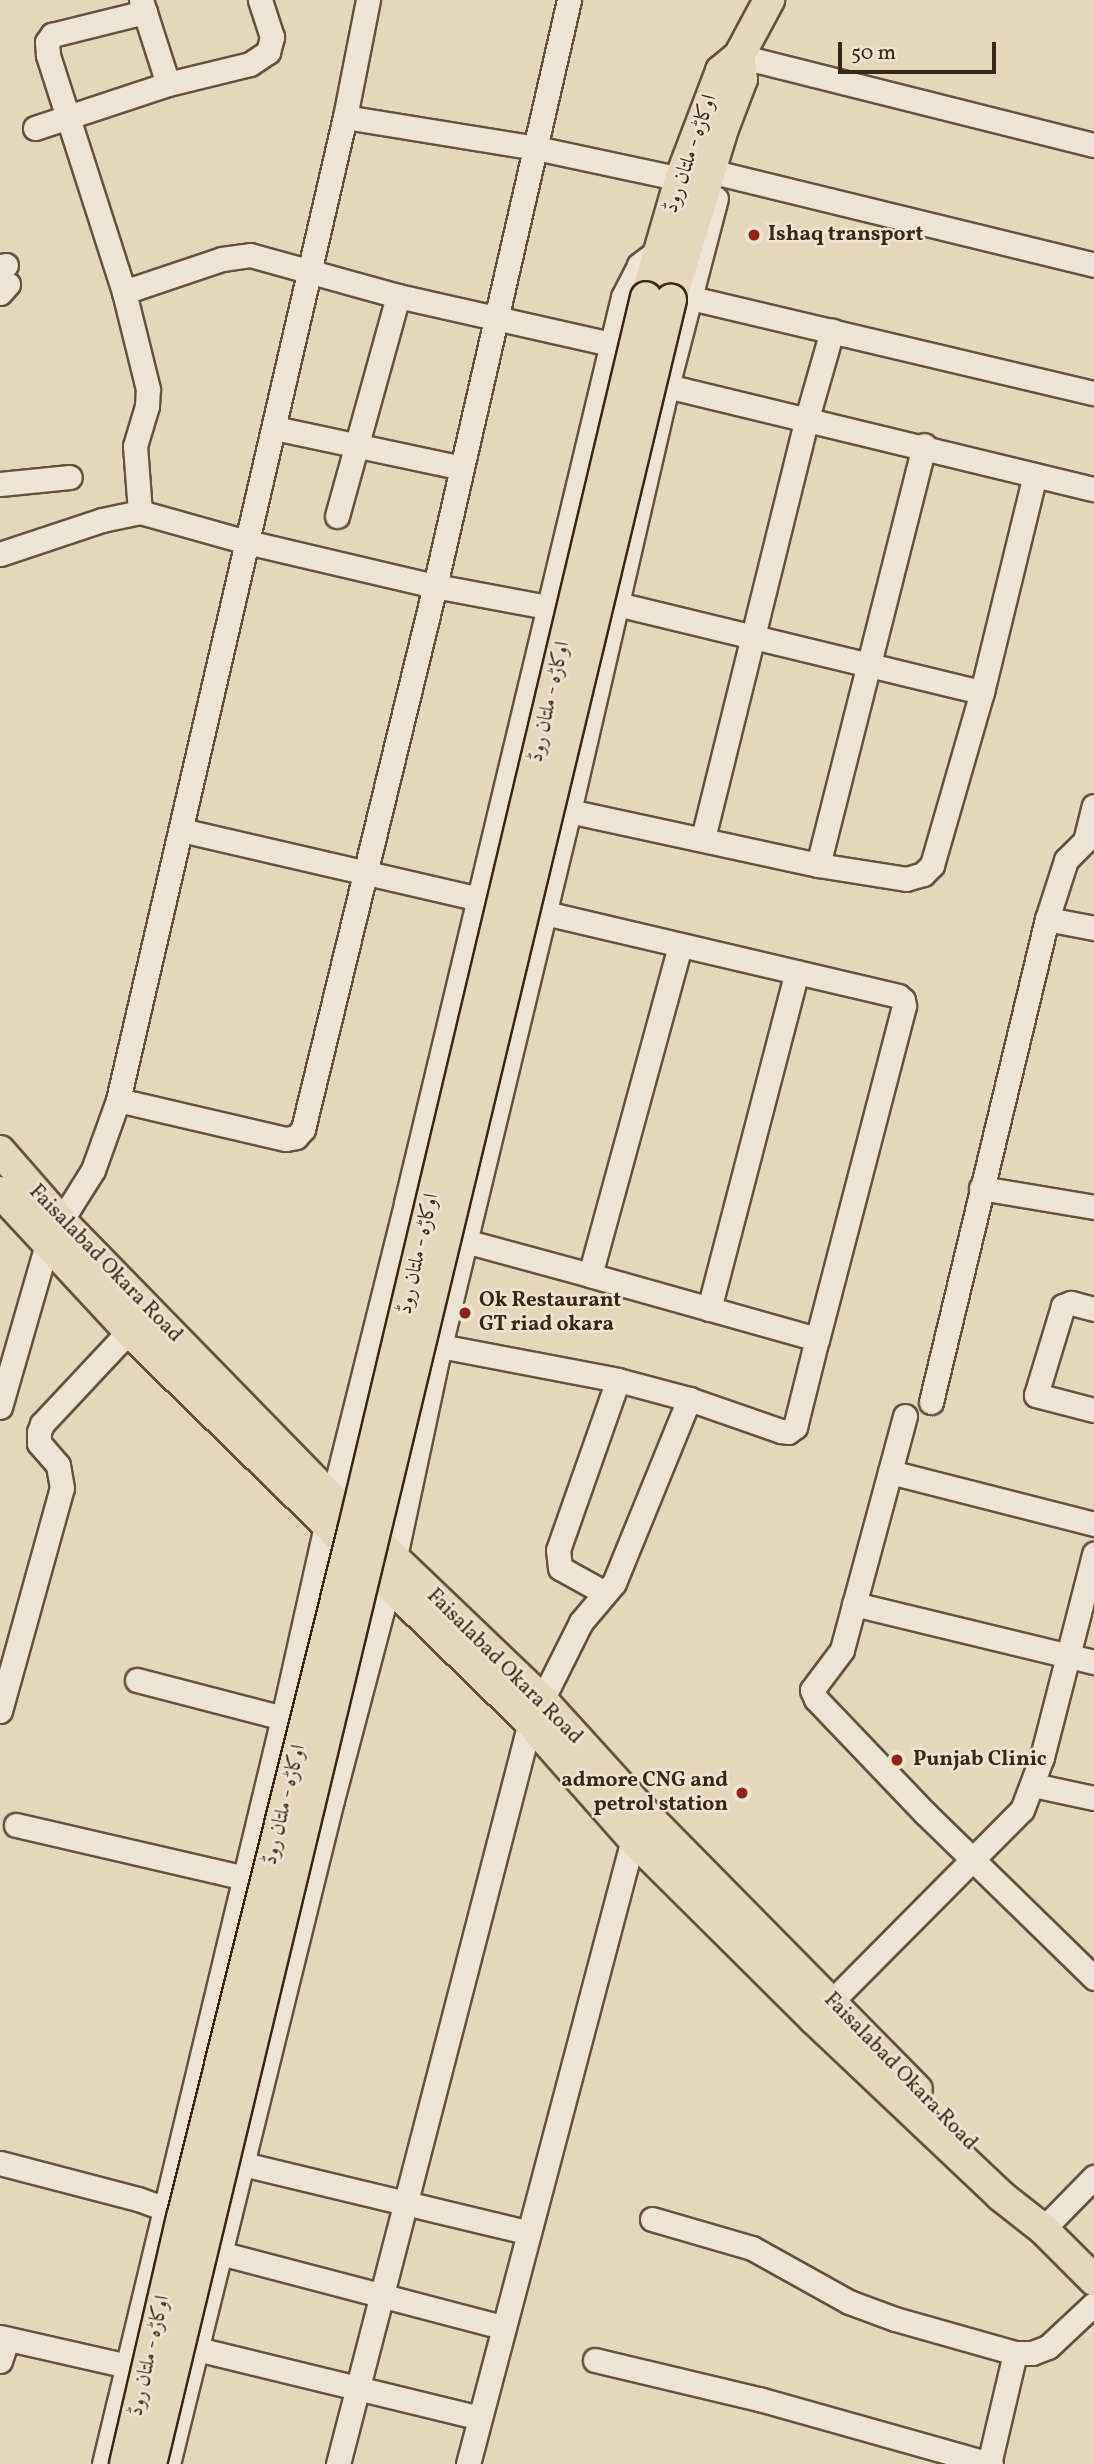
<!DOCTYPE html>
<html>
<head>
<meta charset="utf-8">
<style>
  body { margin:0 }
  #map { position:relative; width:1094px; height:2464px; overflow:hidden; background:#e5d6bc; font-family:Vollkorn,Amiri,serif }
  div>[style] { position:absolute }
  .roads { filter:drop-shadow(2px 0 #64523e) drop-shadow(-2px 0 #64523e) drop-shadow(0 2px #64523e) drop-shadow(0 -2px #64523e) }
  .minor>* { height:23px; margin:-11.5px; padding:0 11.5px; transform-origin:11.5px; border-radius:11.5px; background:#eee4d3 }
  .major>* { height:30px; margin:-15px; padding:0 15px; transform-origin:15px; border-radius:15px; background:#e5d6bc }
  .bridges { filter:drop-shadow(2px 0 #392614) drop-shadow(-2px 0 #392614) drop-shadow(0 2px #392614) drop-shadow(0 -2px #392614) }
  .major-bridge>* { height:30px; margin:-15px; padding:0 15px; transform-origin:15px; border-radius:15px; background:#e5d6bc }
  .dots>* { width:19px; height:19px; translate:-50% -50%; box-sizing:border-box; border:4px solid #eee4d3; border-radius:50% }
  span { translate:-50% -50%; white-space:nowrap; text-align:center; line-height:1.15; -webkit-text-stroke:5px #eee4d3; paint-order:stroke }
  .street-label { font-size:21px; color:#392614 }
  .poi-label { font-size:21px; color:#392614; font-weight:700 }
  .left { translate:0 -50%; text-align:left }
  .right { translate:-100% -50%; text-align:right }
  .scale { position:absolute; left:838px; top:42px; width:158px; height:32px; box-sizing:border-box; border:4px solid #392614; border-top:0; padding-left:9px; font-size:21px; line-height:24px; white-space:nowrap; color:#392614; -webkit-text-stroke:5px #eee4d3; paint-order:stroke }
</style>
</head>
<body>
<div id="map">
  <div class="roads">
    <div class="minor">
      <div style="left:141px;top:0;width:88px;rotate:72.2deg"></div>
      <div style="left:739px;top:56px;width:366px;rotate:14.1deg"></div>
      <div style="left:345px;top:117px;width:193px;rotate:9.2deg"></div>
      <div style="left:536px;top:148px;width:147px;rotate:12.1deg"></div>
      <div style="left:35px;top:128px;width:140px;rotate:-18.3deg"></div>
      <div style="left:168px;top:84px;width:84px;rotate:-13.7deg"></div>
      <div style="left:250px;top:64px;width:22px;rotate:-34deg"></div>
      <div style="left:268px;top:52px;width:16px;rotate:-75deg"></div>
      <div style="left:272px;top:37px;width:39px;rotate:-108deg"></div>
      <div style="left:722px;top:174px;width:383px;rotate:13.7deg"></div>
      <div style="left:0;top:266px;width:6px;rotate:-9deg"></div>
      <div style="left:124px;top:292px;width:103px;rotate:-18.6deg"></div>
      <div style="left:222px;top:259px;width:28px;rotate:-8deg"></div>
      <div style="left:250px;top:255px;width:154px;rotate:15.5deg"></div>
      <div style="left:398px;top:296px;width:218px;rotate:12.7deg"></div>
      <div style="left:0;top:293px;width:12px;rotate:-48deg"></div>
      <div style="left:691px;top:298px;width:414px;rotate:13.3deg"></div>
      <div style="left:667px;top:386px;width:439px;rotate:13.6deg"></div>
      <div style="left:274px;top:428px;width:192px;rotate:12deg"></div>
      <div style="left:0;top:484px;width:70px;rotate:-5.7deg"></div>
      <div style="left:140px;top:512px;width:66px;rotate:-94.3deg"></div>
      <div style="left:135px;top:446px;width:42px;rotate:-73.3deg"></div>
      <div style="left:147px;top:406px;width:17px;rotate:-87deg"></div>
      <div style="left:148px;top:389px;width:100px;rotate:-103.9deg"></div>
      <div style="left:124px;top:292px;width:249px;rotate:-107.8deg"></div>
      <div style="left:48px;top:55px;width:13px;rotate:-94deg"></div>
      <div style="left:47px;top:42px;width:9px;rotate:-54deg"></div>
      <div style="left:52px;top:35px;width:96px;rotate:-13.9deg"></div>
      <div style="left:337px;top:516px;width:228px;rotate:-74.5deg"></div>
      <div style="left:0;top:554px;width:108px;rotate:-18.4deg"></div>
      <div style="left:102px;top:520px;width:39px;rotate:-12deg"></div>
      <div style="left:140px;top:512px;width:111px;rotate:15.7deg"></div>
      <div style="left:247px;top:542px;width:193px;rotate:13.2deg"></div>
      <div style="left:435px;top:586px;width:114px;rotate:10.6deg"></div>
      <div style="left:617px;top:604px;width:375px;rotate:13.6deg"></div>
      <div style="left:569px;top:811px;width:255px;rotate:12.2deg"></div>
      <div style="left:818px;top:865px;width:89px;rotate:9deg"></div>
      <div style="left:906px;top:879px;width:18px;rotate:-16deg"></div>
      <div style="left:923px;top:874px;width:13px;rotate:-45deg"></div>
      <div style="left:932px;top:865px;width:180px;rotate:-73.9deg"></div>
      <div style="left:982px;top:692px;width:223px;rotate:-76.3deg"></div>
      <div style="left:181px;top:830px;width:306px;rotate:13deg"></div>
      <div style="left:703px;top:838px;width:433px;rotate:-76.1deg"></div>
      <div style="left:807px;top:418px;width:91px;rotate:-74deg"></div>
      <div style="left:818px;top:865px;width:433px;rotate:-75.8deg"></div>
      <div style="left:545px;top:913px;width:363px;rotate:13.2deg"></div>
      <div style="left:898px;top:996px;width:6px;rotate:39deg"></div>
      <div style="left:903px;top:1000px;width:6px;rotate:81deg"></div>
      <div style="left:904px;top:1006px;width:344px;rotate:104.6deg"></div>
      <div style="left:1047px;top:919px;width:48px;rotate:10.8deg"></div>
      <div style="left:118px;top:1100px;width:172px;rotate:13.1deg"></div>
      <div style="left:286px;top:1139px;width:10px;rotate:-11deg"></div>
      <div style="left:296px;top:1137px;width:11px;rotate:-49deg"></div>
      <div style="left:303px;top:1129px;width:559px;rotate:-76.34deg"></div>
      <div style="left:435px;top:586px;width:601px;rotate:-77.12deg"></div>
      <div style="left:981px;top:1188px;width:115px;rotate:9.5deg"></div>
      <div style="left:61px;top:1221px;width:60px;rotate:-57.9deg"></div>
      <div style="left:93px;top:1170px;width:74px;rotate:-70.3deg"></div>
      <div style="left:118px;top:1100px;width:1009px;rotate:-77deg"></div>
      <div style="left:345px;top:117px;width:119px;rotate:-78.9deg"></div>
      <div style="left:465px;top:1241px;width:130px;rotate:15.2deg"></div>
      <div style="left:590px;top:1275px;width:342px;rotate:-74.7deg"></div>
      <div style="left:709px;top:1309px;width:348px;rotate:-75.4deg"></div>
      <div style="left:1094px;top:1309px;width:24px;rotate:-165deg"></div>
      <div style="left:1071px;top:1303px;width:9px;rotate:159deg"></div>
      <div style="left:1063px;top:1306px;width:93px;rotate:106.9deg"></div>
      <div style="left:1036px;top:1395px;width:60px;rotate:14.5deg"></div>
      <div style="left:440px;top:1346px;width:181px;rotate:10.8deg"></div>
      <div style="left:618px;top:1380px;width:73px;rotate:15deg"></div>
      <div style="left:689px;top:1399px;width:97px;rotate:19.2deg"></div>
      <div style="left:781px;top:1431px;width:7px;rotate:8deg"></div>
      <div style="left:788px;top:1432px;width:9px;rotate:-36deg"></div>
      <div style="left:795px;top:1427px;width:91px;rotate:-76deg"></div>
      <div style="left:817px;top:1339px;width:236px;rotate:-164.3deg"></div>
      <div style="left:931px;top:1402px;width:497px;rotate:-76.5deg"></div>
      <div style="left:1047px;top:919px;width:62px;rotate:-72.1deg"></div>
      <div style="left:1066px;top:860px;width:27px;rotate:-45deg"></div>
      <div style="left:1085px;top:841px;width:36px;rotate:-76deg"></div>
      <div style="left:0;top:1407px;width:170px;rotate:-73.9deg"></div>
      <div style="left:905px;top:1416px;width:242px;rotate:105.1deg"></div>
      <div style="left:842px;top:1650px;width:50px;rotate:126.9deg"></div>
      <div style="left:812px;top:1690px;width:10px;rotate:66deg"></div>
      <div style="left:816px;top:1699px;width:159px;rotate:46.3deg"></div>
      <div style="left:926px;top:1814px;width:235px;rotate:44.3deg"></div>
      <div style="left:890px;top:1472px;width:211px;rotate:14.3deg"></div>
      <div style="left:605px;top:1593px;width:51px;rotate:-150.9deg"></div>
      <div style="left:560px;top:1568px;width:18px;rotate:-96deg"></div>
      <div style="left:558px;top:1550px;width:180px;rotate:-70.6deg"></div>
      <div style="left:854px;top:1604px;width:247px;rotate:13.6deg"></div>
      <div style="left:137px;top:1680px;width:151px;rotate:14.6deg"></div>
      <div style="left:542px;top:1700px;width:87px;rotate:-63.4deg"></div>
      <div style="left:581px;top:1622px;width:51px;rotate:-49.8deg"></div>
      <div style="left:614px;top:1583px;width:199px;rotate:-67.8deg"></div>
      <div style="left:0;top:1711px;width:231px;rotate:-74.5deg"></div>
      <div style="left:62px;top:1488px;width:23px;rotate:-100deg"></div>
      <div style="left:58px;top:1465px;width:29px;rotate:-131deg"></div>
      <div style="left:39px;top:1443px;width:11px;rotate:-90deg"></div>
      <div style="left:39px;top:1432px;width:9px;rotate:-69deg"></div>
      <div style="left:42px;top:1424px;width:127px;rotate:-46.9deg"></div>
      <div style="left:1033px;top:1785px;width:62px;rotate:12deg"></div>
      <div style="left:16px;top:1825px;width:235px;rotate:13deg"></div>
      <div style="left:832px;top:2001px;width:269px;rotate:-45.2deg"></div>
      <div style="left:1022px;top:1810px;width:57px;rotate:-69.3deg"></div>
      <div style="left:1042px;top:1757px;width:210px;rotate:-75.6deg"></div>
      <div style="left:0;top:2163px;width:143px;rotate:14.6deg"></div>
      <div style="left:138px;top:2199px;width:29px;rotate:20deg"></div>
      <div style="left:243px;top:2164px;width:292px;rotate:13.5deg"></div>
      <div style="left:652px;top:2219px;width:104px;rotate:16.2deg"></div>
      <div style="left:752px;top:2248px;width:111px;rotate:29.1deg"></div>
      <div style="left:849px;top:2302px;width:49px;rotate:20.3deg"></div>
      <div style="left:895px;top:2319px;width:125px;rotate:15.8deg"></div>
      <div style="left:1015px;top:2353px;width:17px"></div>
      <div style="left:1032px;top:2353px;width:17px;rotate:-21deg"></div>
      <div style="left:1048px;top:2347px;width:63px;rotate:-43.1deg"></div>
      <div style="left:1043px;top:2229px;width:73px;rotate:-45.6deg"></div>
      <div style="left:220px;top:2253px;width:293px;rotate:14.7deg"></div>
      <div style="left:0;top:2337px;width:131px;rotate:12.8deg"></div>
      <div style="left:197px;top:2349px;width:291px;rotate:13.7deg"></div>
      <div style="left:595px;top:2360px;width:169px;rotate:13.4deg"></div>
      <div style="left:759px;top:2399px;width:241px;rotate:15.7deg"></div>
      <div style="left:0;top:2361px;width:23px;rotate:-72deg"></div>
      <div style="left:104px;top:2464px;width:767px;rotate:-76.51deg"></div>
      <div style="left:283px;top:1718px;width:198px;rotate:-77.4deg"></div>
      <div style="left:326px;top:1525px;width:332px;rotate:-76deg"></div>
      <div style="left:406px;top:1203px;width:932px;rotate:-76.53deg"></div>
      <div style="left:623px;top:297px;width:36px;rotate:-63deg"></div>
      <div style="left:639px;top:265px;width:25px;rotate:-37deg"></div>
      <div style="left:168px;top:2464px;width:684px;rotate:-76.13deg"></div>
      <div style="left:332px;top:1800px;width:222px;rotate:-75.2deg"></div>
      <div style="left:389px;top:1585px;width:244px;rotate:-78deg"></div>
      <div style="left:440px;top:1346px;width:550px;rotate:-76.44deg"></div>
      <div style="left:569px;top:811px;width:436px;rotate:-77deg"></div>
      <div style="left:667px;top:386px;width:194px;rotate:-75.4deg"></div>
      <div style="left:338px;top:2464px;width:766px;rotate:-75.49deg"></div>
      <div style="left:468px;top:2464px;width:646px;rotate:-75.21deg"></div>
      <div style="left:989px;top:2464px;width:114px;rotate:-76.8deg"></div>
    </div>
    <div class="major">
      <div style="left:646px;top:297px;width:123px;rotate:-73.9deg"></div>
      <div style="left:680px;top:179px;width:116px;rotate:-69.2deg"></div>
      <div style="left:721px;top:71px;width:23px;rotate:-40deg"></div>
      <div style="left:739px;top:56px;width:64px;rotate:-61.8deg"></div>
      <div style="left:671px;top:300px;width:179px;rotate:-73.1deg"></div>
      <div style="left:723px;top:129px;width:53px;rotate:-69.2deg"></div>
      <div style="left:742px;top:79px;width:23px;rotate:-97deg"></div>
      <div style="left:0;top:1151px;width:93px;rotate:48.9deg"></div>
      <div style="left:61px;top:1221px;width:388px;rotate:45.7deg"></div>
      <div style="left:332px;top:1499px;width:291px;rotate:43.7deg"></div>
      <div style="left:542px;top:1700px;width:161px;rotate:47.8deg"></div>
      <div style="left:650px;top:1819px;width:380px;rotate:45.4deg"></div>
      <div style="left:0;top:1192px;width:190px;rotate:47.1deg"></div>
      <div style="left:129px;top:1331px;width:560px;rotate:44.28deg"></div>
      <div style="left:530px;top:1722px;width:156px;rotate:48.6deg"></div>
      <div style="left:633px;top:1839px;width:255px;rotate:44.8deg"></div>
      <div style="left:814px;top:2019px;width:257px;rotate:43.4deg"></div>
      <div style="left:1001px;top:2196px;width:53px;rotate:38.2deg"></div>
      <div style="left:1043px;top:2229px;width:72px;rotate:45deg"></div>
    </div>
  </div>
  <div class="bridges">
    <div class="major-bridge">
      <div style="left:125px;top:2464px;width:253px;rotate:-77deg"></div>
      <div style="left:182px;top:2218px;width:708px;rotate:-76.02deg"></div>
      <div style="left:353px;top:1531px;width:1268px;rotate:-76.64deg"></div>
      <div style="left:151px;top:2464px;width:2226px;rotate:-76.49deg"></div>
    </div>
  </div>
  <div class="dots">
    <div style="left:754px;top:235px;background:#8f2418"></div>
    <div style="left:465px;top:1313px;background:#8f2418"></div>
    <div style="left:897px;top:1760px;background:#8f2418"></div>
    <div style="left:742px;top:1793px;background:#8f2418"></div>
  </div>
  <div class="street-label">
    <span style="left:691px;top:154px;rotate:-71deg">اوکاڑہ - ملتان روڈ</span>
    <span style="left:550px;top:702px;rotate:-77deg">اوکاڑہ - ملتان روڈ</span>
    <span style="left:419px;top:1254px;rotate:-77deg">اوکاڑہ - ملتان روڈ</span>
    <span style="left:105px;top:1264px;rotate:46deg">Faisalabad Okara Road</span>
    <span style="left:504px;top:1667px;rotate:45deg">Faisalabad Okara Road</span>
    <span style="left:285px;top:1805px;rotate:-76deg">اوکاڑہ - ملتان روڈ</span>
    <span style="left:900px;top:2072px;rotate:46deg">Faisalabad Okara Road</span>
    <span style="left:150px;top:2356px;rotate:-77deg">اوکاڑہ - ملتان روڈ</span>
  </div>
  <div class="poi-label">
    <span class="left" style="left:768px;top:235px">Ishaq transport</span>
    <span class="left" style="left:479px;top:1313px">Ok Restaurant<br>GT riad okara</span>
    <span class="left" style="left:913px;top:1760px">Punjab Clinic</span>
    <span class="right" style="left:728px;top:1793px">admore CNG and<br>petrol station</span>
  </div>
  <div class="scale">50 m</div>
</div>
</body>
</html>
